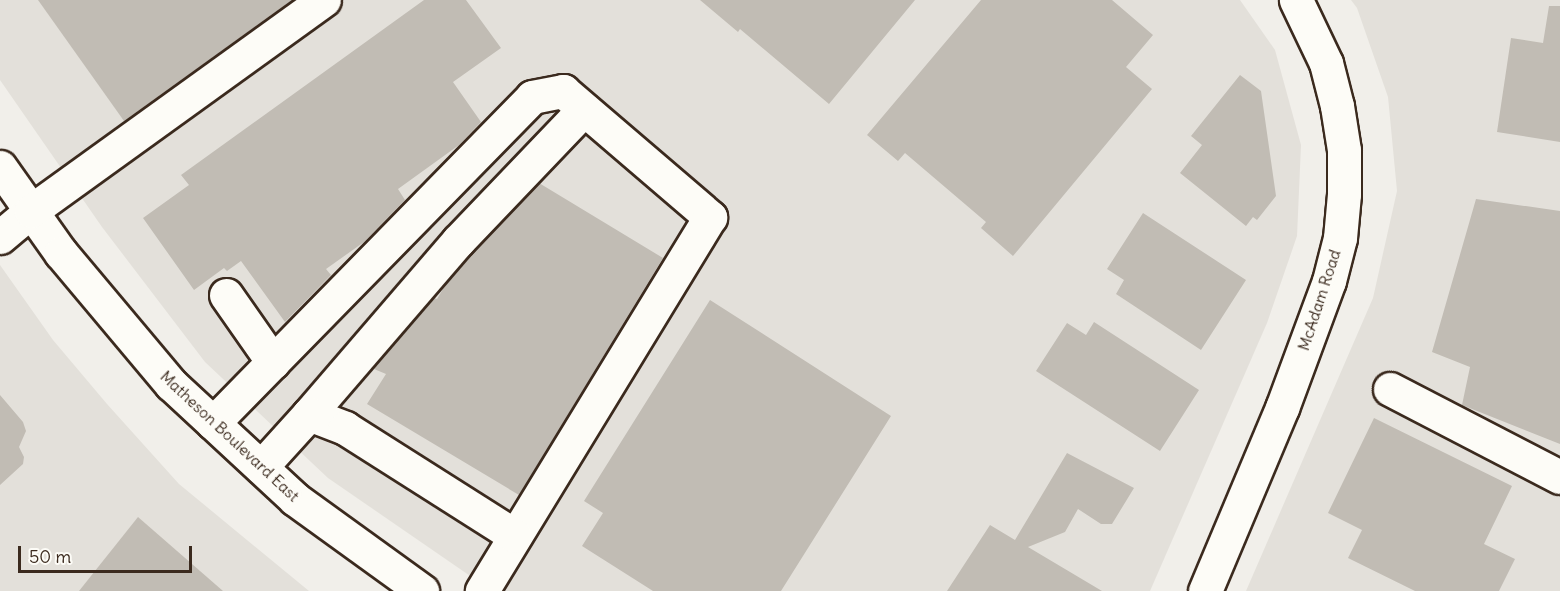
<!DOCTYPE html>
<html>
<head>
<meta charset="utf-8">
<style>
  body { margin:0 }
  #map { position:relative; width:1560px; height:591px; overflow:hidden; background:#f1efea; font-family:Delius,sans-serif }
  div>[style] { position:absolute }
  .built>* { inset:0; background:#e3e0da }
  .building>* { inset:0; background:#c1bcb4 }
  .roads { filter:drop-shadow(2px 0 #3b2a1e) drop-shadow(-2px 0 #3b2a1e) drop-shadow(0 2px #3b2a1e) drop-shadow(0 -2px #3b2a1e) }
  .minor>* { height:33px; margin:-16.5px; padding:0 16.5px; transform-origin:16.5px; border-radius:16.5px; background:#fdfcf7 }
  span { translate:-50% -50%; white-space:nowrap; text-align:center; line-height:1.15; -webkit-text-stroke:6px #fdfcf7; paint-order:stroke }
  .street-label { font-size:16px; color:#3b2a1e }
  .scale { position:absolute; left:18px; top:546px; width:174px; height:27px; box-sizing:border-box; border:3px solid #3b2a1e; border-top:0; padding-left:8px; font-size:18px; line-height:21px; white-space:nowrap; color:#3b2a1e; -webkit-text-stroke:4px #fdfcf7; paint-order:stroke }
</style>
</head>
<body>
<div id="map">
  <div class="built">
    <div style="clip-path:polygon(0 0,1240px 0,1275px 50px,1301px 145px,1297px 236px,1267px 323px,1150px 591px,492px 591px,328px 478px,205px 362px,102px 227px,0 80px)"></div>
    <div style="clip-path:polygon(1351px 0,1560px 0,1560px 591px,1246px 591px,1373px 298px,1397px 191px,1388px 97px,1357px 8px)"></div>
    <div style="clip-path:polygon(0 265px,53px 340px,107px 404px,179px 484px,309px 591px,0 591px)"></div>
  </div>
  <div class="building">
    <div style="clip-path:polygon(38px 0,292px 0,124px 121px)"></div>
    <div style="clip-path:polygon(424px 0,466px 0,501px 48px,453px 82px,481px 122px,459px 145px,398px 189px,405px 200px,364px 242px,326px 269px,331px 275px,285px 322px,241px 261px,227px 271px,224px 268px,194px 290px,143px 218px,189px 185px,181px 175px)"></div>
    <div style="clip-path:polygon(700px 0,915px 0,829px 104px,740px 29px,738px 32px)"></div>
    <div style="clip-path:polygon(981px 0,1112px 0,1153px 35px,1126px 67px,1152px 89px,1013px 256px,981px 228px,986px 222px,905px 153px,898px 161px,867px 135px)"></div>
    <div style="clip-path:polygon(1549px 6px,1560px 6px,1560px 142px,1497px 132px,1511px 38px,1543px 43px)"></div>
    <div style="clip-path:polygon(1240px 75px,1261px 91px,1276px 196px,1257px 220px,1253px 217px,1246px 226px,1180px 173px,1202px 145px,1191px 136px)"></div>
    <div style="clip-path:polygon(539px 183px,663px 258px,519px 495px,367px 404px,386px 374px,374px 369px,380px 361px,434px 298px,437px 299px,446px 284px,472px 254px)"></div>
    <div style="clip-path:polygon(1476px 199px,1560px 211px,1560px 444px,1462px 405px,1470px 367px,1432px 352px)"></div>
    <div style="clip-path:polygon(1143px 213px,1246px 280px,1201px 350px,1116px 294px,1124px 280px,1107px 269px)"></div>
    <div style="clip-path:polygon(710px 300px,891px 416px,781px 591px,653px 591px,582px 546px,603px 513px,584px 501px)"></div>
    <div style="clip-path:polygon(1094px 322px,1199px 390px,1160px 451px,1036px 371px,1067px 323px,1086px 335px)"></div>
    <div style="clip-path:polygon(0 395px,23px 422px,26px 431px,19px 447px,24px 457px,23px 464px,0 485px)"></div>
    <div style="clip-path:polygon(1374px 418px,1512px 486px,1484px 544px,1515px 559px,1499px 591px,1415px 591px,1348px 558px,1362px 530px,1328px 513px)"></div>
    <div style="clip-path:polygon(1067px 453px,1134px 488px,1112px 524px,1101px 524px,1078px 509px,1065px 532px,1028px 547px,1102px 591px,947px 591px,990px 525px,1015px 540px)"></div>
    <div style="clip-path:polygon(138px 517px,223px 591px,79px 591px)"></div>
  </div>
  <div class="roads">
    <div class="minor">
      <div style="left:0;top:167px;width:105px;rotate:54.7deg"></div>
      <div style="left:61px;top:253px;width:171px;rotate:50deg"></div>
      <div style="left:171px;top:384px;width:169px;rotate:42.8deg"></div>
      <div style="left:295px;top:499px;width:157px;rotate:35.9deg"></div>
      <div style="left:0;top:237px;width:40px;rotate:-40deg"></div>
      <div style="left:31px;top:211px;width:361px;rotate:-35.8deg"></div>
      <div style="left:226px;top:295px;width:82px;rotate:55deg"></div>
      <div style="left:1390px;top:389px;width:191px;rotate:27.4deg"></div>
      <div style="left:309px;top:414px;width:228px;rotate:-49.3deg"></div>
      <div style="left:458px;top:241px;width:182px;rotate:-46.3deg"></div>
      <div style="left:213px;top:423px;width:456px;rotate:-45.6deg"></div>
      <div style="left:532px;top:97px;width:32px;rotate:-11deg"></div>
      <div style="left:563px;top:91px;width:194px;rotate:40.6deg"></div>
      <div style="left:710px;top:217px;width:438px;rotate:121.4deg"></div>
      <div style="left:261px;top:467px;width:72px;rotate:-47.8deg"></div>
      <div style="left:309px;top:414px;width:39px;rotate:21deg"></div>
      <div style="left:345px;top:428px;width:201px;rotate:32.4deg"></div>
      <div style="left:1205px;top:591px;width:199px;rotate:-67.2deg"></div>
      <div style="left:1282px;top:408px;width:135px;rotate:-69.7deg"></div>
      <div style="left:1329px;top:281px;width:44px;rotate:-75.7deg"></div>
      <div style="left:1340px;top:238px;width:44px;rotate:-84.8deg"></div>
      <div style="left:1344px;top:194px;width:44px;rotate:-90deg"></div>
      <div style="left:1344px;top:150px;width:45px;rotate:-99deg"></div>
      <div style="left:1337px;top:106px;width:44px;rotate:-104.3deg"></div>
      <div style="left:1326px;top:63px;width:70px;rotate:-115.5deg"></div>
    </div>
  </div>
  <div class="street-label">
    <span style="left:1319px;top:300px;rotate:-72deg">McAdam Road</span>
    <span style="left:230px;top:436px;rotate:43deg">Matheson Boulevard East</span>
  </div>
  <div class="scale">50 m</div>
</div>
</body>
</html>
